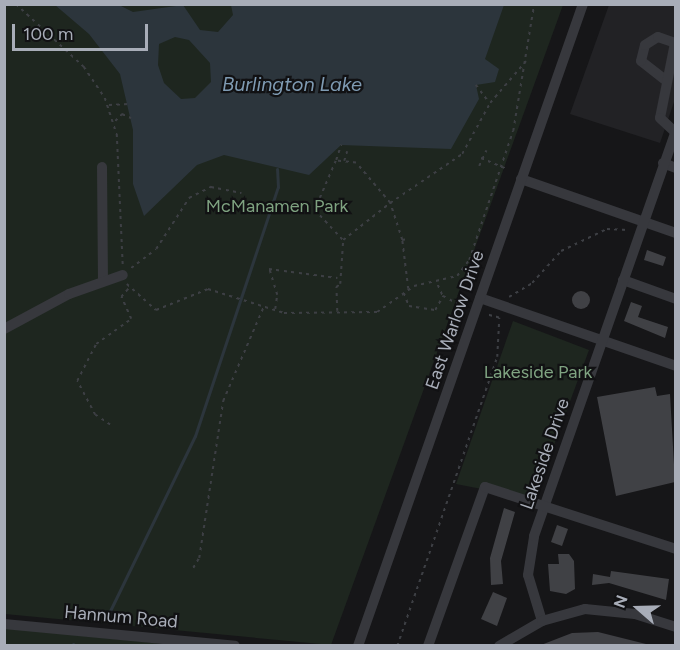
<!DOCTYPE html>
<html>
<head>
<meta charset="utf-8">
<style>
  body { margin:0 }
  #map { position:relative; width:680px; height:650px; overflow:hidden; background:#161618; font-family:Figtree,sans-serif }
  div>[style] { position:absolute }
  .built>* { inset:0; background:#222225 }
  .green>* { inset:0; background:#1e261f }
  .water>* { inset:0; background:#2c353c }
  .stream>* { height:3px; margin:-1.5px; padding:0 1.5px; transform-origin:1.5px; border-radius:1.5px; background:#2c353c }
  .building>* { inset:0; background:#404145 }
  .round { border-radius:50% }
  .path>* { height:1.5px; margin-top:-0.75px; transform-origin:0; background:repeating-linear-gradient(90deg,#3d3f44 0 3px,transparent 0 7.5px) }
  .minor>* { height:10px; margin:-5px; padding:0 5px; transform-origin:5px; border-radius:5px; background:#37383d }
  span { translate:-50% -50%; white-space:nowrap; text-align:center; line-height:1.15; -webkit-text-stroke:4.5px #111113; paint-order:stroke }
  .park-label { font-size:18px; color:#7fa381 }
  .street-label { font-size:18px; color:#a8adb8 }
  .water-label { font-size:20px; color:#7f9bb3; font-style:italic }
  .frame { position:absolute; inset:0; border:6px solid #a8adb8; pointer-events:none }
  .north { position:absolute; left:608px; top:578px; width:60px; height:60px; -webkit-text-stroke:4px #111113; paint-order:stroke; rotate:290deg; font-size:16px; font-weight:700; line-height:24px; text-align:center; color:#a8adb8 }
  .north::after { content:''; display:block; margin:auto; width:21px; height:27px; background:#a8adb8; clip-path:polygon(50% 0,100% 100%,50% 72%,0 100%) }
  .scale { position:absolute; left:12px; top:24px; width:136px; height:27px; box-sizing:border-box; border:3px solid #a8adb8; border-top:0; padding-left:8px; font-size:18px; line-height:21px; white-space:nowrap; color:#a8adb8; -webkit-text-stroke:4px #111113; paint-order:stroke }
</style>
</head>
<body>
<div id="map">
  <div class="built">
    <div style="clip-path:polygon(609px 5px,675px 5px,675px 99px,660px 143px,570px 114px)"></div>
  </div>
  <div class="green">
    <div style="clip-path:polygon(4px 5px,563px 5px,331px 645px,5px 614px)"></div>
    <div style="clip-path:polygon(513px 321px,589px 350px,534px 499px,456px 484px)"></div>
    <div style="clip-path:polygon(4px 628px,175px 645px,5px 645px)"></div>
  </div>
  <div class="water">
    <div style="clip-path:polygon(evenodd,55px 5px,119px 5px,133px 12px,183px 5px,200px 30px,218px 32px,233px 15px,231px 5px,504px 5px,485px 59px,499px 69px,495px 82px,476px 85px,479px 99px,451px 149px,341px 145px,309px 175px,224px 155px,197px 165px,144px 216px,133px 184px,133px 130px,120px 74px,89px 34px,55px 5px,175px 37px,189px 40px,210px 63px,211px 82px,195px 98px,181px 99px,164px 83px,158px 65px,159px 44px,175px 37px)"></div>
  </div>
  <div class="stream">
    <div style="left:108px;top:615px;width:199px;rotate:-64.1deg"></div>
    <div style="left:195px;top:436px;width:262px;rotate:-71.6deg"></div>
    <div style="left:278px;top:187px;width:18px;rotate:-93deg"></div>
    <div style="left:73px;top:644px;width:4px;rotate:34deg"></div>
  </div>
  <div class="building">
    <div style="clip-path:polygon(647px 250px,666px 257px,663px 266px,644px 260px)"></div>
    <div class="round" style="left:572px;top:291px;width:18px;height:18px"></div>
    <div style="clip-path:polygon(631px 302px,642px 306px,638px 317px,668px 327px,665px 338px,624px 321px)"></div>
    <div style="clip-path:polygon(655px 387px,657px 396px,670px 394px,675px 482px,616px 496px,597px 397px)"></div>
    <div style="clip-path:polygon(504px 508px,515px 512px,501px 561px,503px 584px,491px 585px,490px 558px)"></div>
    <div style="clip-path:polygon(557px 525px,568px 529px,562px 546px,551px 542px)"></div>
    <div style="clip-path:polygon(558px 554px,569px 554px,574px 561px,575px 589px,566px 594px,550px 591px,548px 564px,559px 564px)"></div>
    <div style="clip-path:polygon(611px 571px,669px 579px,666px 600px,609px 583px,592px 585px,593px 574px,610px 577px)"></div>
    <div style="clip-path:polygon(493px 592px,507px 598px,497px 626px,481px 619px)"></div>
    <div style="clip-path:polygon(598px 632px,650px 645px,541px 645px,572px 633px)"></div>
  </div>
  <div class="path">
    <div style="left:16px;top:4px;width:93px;rotate:42.8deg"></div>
    <div style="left:84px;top:67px;width:37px;rotate:56deg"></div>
    <div style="left:105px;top:98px;width:38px;rotate:72deg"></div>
    <div style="left:117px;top:134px;width:131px;rotate:87.4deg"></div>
    <div style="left:476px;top:85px;width:21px;rotate:53deg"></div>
    <div style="left:109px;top:105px;width:20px;rotate:-3deg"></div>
    <div style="left:115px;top:121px;width:10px;rotate:-45deg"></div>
    <div style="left:122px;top:114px;width:10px;rotate:24deg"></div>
    <div style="left:481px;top:158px;width:26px;rotate:23deg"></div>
    <div style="left:336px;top:160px;width:16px;rotate:-72deg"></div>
    <div style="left:344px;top:161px;width:10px;rotate:-73deg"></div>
    <div style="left:479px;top:166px;width:17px;rotate:-65deg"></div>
    <div style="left:402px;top:240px;width:39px;rotate:-108deg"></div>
    <div style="left:390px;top:203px;width:87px;rotate:-34.2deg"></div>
    <div style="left:462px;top:154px;width:58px;rotate:-61.2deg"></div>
    <div style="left:490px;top:103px;width:55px;rotate:-49.4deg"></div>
    <div style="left:131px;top:268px;width:31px;rotate:-37deg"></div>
    <div style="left:156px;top:249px;width:61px;rotate:-57.1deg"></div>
    <div style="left:189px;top:198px;width:25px;rotate:-27deg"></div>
    <div style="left:211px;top:187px;width:31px;rotate:11deg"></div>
    <div style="left:127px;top:284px;width:39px;rotate:42deg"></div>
    <div style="left:156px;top:310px;width:56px;rotate:-22deg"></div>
    <div style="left:208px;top:289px;width:80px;rotate:17.5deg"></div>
    <div style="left:284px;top:313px;width:93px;rotate:-0.6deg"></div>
    <div style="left:377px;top:312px;width:45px;rotate:-35.1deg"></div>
    <div style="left:414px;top:286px;width:44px;rotate:-13.1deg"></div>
    <div style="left:457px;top:276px;width:20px;rotate:-53deg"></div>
    <div style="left:469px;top:260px;width:136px;rotate:-71.2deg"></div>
    <div style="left:513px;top:131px;width:129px;rotate:-80.6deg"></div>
    <div style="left:340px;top:284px;width:44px;rotate:-86.1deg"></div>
    <div style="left:343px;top:240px;width:60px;rotate:-38.2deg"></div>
    <div style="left:390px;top:203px;width:52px;rotate:-130.4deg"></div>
    <div style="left:356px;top:163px;width:20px;rotate:-174deg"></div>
    <div style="left:336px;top:161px;width:53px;rotate:113.2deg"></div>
    <div style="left:315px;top:210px;width:41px;rotate:47deg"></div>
    <div style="left:438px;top:285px;width:12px;rotate:66deg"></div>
    <div style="left:443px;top:296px;width:21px;rotate:28deg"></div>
    <div style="left:408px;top:289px;width:49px;rotate:-97deg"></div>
    <div style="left:402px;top:240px;width:6px;rotate:-9deg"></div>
    <div style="left:404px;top:293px;width:14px;rotate:69deg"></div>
    <div style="left:409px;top:306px;width:26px;rotate:9deg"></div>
    <div style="left:435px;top:310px;width:16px;rotate:-60deg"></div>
    <div style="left:509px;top:297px;width:27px;rotate:-31deg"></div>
    <div style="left:532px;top:283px;width:43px;rotate:-47.8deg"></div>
    <div style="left:561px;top:251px;width:51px;rotate:-25.6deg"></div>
    <div style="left:607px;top:229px;width:21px;rotate:3deg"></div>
    <div style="left:275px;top:309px;width:14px;rotate:-82deg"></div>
    <div style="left:277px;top:295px;width:27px;rotate:-107deg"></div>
    <div style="left:269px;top:269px;width:69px;rotate:7.5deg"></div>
    <div style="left:337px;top:311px;width:24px;rotate:-92deg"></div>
    <div style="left:336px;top:287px;width:7px;rotate:-34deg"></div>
    <div style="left:110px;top:425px;width:18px;rotate:-146deg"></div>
    <div style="left:95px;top:415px;width:38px;rotate:-118deg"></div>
    <div style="left:77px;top:381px;width:42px;rotate:-62.8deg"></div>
    <div style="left:96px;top:344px;width:43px;rotate:-35.5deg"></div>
    <div style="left:131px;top:319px;width:24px;rotate:-114deg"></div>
    <div style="left:121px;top:297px;width:11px;rotate:-49deg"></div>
    <div style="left:193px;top:568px;width:12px;rotate:-59deg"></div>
    <div style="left:199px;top:558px;width:159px;rotate:-81.3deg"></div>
    <div style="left:223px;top:401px;width:101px;rotate:-66.7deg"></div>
    <div style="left:397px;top:646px;width:306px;rotate:-70.9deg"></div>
    <div style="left:497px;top:357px;width:39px;rotate:-87deg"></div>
    <div style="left:499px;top:318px;width:11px;rotate:-165deg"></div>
  </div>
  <div class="minor">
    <div style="left:664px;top:79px;width:29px;rotate:-142deg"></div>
    <div style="left:641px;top:61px;width:16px;rotate:-76deg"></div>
    <div style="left:645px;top:45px;width:15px;rotate:-32deg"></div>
    <div style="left:658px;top:37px;width:18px;rotate:19deg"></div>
    <div style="left:675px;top:43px;width:76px;rotate:101.3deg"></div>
    <div style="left:660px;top:118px;width:21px;rotate:43deg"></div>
    <div style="left:663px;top:163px;width:14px;rotate:21deg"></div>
    <div style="left:102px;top:167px;width:113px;rotate:89.5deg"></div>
    <div style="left:521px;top:179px;width:164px;rotate:19.2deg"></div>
    <div style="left:623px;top:280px;width:56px;rotate:19.7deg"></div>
    <div style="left:480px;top:298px;width:207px;rotate:19.1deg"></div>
    <div style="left:4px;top:329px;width:74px;rotate:-28.3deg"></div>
    <div style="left:69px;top:294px;width:57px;rotate:-19.4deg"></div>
    <div style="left:542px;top:621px;width:48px;rotate:-106.9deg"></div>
    <div style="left:528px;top:575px;width:39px;rotate:-81deg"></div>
    <div style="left:534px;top:536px;width:430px;rotate:-70.7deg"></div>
    <div style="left:4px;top:624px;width:232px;rotate:5.4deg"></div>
    <div style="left:358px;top:646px;width:680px;rotate:-70.69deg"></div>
    <div style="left:428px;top:646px;width:169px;rotate:-70.3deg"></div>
    <div style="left:485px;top:487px;width:201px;rotate:18deg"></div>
    <div style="left:499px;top:646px;width:50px;rotate:-30.2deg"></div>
    <div style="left:542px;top:621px;width:45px;rotate:-15.6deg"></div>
    <div style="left:585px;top:609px;width:50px;rotate:5.7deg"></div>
    <div style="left:635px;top:614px;width:43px;rotate:17.6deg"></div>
  </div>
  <div class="park-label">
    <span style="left:277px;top:206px">McManamen Park</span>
    <span style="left:538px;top:372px">Lakeside Park</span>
  </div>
  <div class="street-label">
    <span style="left:455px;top:320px;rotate:-71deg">East Warlow Drive</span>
    <span style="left:545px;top:454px;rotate:-71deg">Lakeside Drive</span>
    <span style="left:121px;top:617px;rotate:5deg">Hannum Road</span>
  </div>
  <div class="water-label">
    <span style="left:292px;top:84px">Burlington Lake</span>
  </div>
  <div class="frame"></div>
  <div class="north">N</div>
  <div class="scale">100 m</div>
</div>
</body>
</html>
